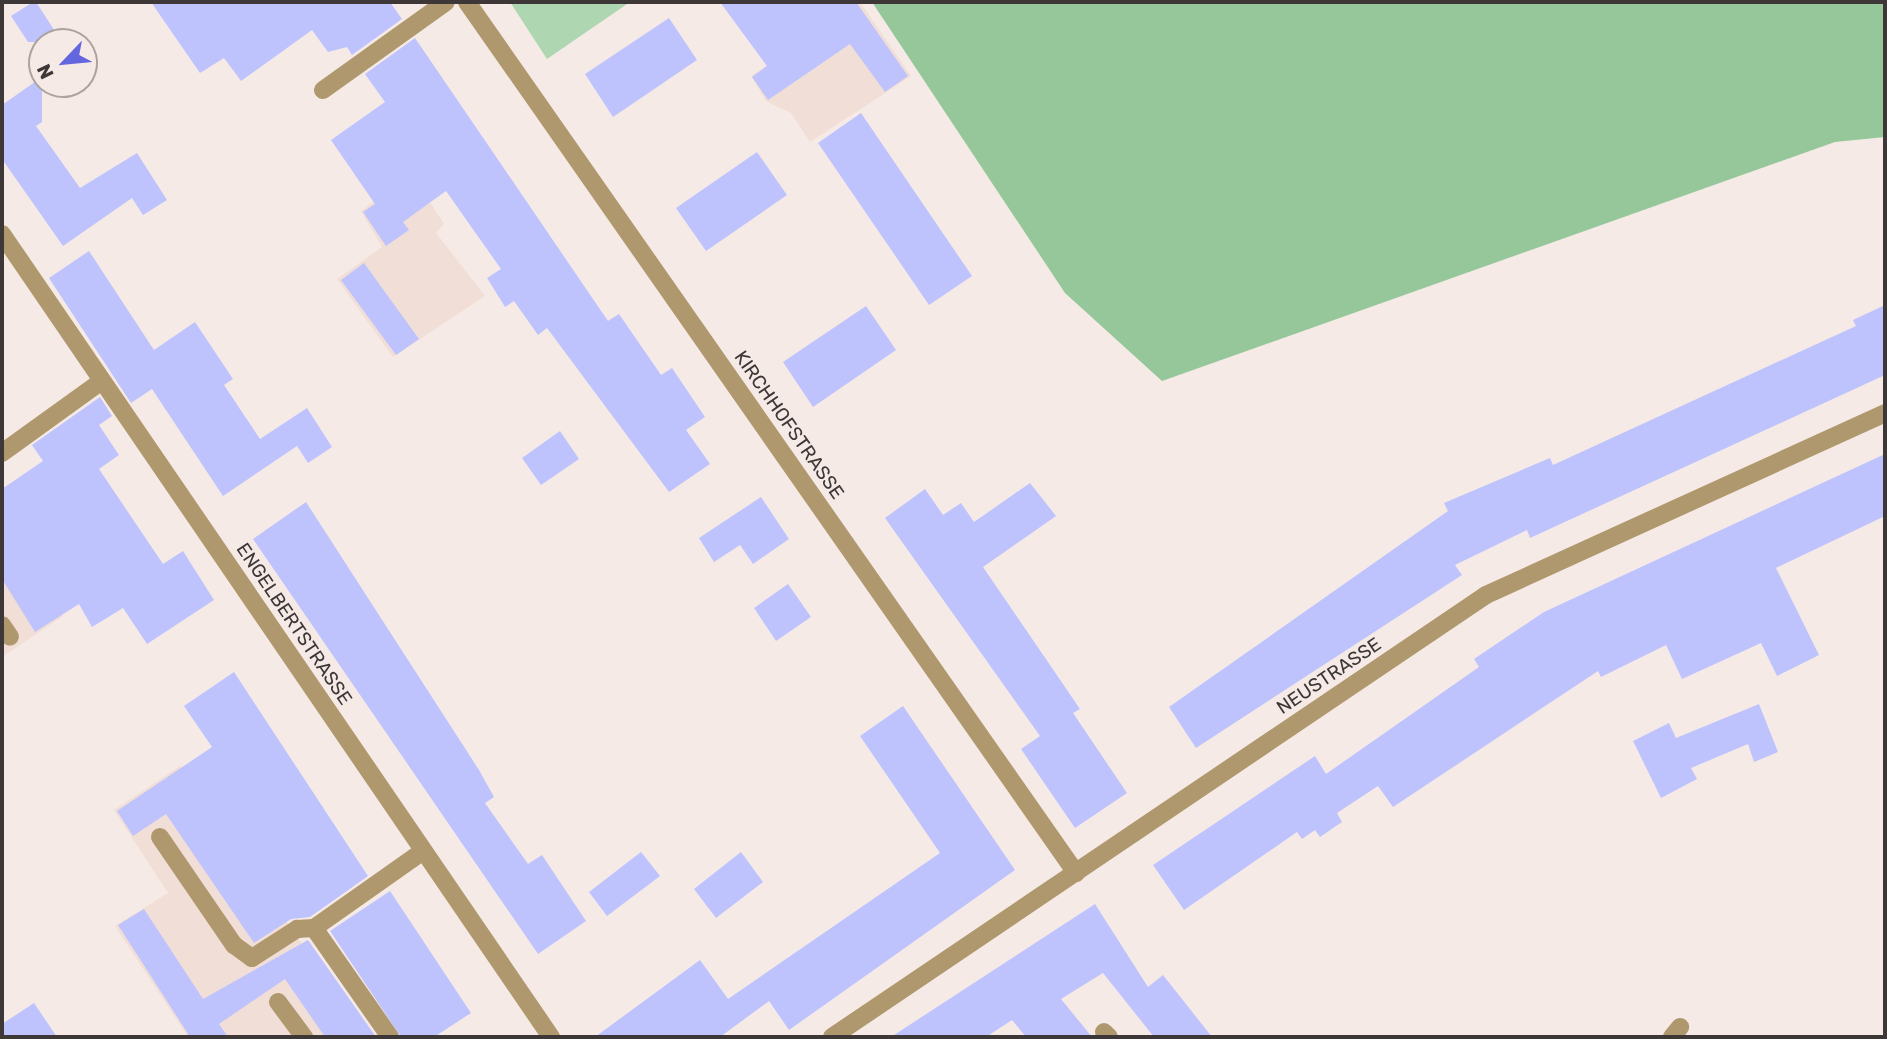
<!DOCTYPE html>
<html>
<head>
<meta charset="utf-8">
<style>
  body { margin:0 }
  #map { position:relative; width:1887px; height:1039px; overflow:hidden; background:#f5eae5; font-family:Rubik,sans-serif }
  div>[style] { position:absolute }
  .built>* { inset:0; background:#f1ded6 }
  .green>* { inset:0; background:#aed6b1 }
  .forest>* { inset:0; background:#96c79a }
  .building>* { inset:0; background:#bec3fe }
  .minor>* { height:18px; margin:-9px; padding:0 9px; transform-origin:9px; border-radius:9px; background:#af986d }
  span { translate:-50% -50%; white-space:nowrap; text-align:center; line-height:1.15; -webkit-text-stroke:5px #f5eae5; paint-order:stroke }
  .street-label { font-size:19px; color:#3d3837 }
  .frame { position:absolute; inset:0; border:4px solid #3d3837; pointer-events:none }
  .north { position:absolute; left:28px; top:28px; width:70px; height:70px; box-sizing:border-box; background:#f5eae5; border:2px solid #aba39f; border-radius:50%; rotate:244deg; font-size:19px; font-weight:700; line-height:28px; text-align:center; color:#3d3837 }
  .north::after { content:''; display:block; margin:auto; width:24px; height:32px; background:#6466df; clip-path:polygon(50% 0,100% 100%,50% 72%,0 100%) }
</style>
</head>
<body>
<div id="map">
  <div class="built">
    <div style="clip-path:polygon(860px 2px,911px 76px,810px 142px,791px 113px,766px 101px,751px 76px)"></div>
    <div style="clip-path:polygon(412px 174px,444px 224px,436px 233px,485px 296px,393px 357px,337px 279px,382px 247px,361px 211px)"></div>
    <div style="clip-path:polygon(2px 528px,63px 616px,2px 657px)"></div>
    <div style="clip-path:polygon(180px 766px,366px 1037px,188px 1037px,115px 926px,168px 893px,114px 810px)"></div>
  </div>
  <div class="green">
    <div style="clip-path:polygon(510px 2px,630px 2px,547px 59px)"></div>
  </div>
  <div class="forest">
    <div style="clip-path:polygon(872px 2px,1885px 2px,1885px 137px,1835px 142px,1162px 381px,1065px 293px)"></div>
  </div>
  <div class="building">
    <div style="clip-path:polygon(33px 2px,36px 2px,62px 42px,28px 42px,11px 16px)"></div>
    <div style="clip-path:polygon(151px 2px,390px 2px,402px 19px,352px 55px,347px 47px,328px 52px,312px 30px,241px 81px,224px 58px,200px 73px)"></div>
    <div style="clip-path:polygon(720px 2px,856px 2px,908px 76px,885px 92px,850px 44px,768px 100px,752px 77px,767px 66px)"></div>
    <div style="clip-path:polygon(669px 18px,697px 60px,613px 117px,585px 74px)"></div>
    <div style="clip-path:polygon(415px 38px,608px 321px,619px 314px,661px 375px,672px 368px,705px 417px,686px 430px,710px 464px,669px 492px,547px 328px,538px 335px,514px 301px,505px 307px,487px 278px,501px 269px,446px 191px,403px 222px,409px 230px,386px 246px,363px 212px,375px 204px,331px 140px,385px 102px,365px 74px)"></div>
    <div style="clip-path:polygon(42px 77px,42px 122px,36px 126px,80px 188px,137px 153px,167px 200px,143px 215px,132px 198px,63px 246px,2px 159px,2px 105px)"></div>
    <div style="clip-path:polygon(861px 113px,972px 276px,929px 305px,818px 143px)"></div>
    <div style="clip-path:polygon(757px 152px,787px 195px,706px 251px,676px 208px)"></div>
    <div style="clip-path:polygon(89px 251px,154px 350px,195px 322px,233px 379px,224px 385px,260px 439px,307px 408px,332px 447px,308px 463px,297px 446px,223px 496px,152px 389px,131px 403px,49px 278px)"></div>
    <div style="clip-path:polygon(364px 263px,419px 339px,396px 355px,341px 280px)"></div>
    <div style="clip-path:polygon(1885px 305px,1885px 375px,1530px 538px,1527px 530px,1455px 565px,1462px 575px,1196px 748px,1169px 707px,1448px 511px,1444px 503px,1550px 458px,1553px 465px,1856px 326px,1853px 320px)"></div>
    <div style="clip-path:polygon(866px 306px,896px 350px,813px 407px,783px 362px)"></div>
    <div style="clip-path:polygon(100px 397px,112px 416px,99px 425px,119px 455px,99px 469px,163px 564px,183px 551px,214px 600px,147px 644px,123px 608px,92px 627px,79px 604px,35px 632px,2px 579px,2px 489px,43px 461px,32px 445px)"></div>
    <div style="clip-path:polygon(560px 431px,579px 459px,541px 485px,522px 458px)"></div>
    <div style="clip-path:polygon(1885px 454px,1885px 516px,1776px 568px,1819px 655px,1777px 676px,1761px 643px,1682px 679px,1666px 645px,1601px 677px,1598px 671px,1393px 807px,1378px 786px,1337px 813px,1342px 822px,1320px 837px,1315px 830px,1302px 839px,1297px 832px,1184px 910px,1153px 865px,1315px 756px,1326px 774px,1479px 667px,1474px 659px,1544px 612px)"></div>
    <div style="clip-path:polygon(1030px 483px,1056px 516px,983px 567px,1080px 709px,1073px 713px,1127px 793px,1075px 828px,1021px 749px,1040px 736px,885px 518px,925px 489px,943px 515px,961px 503px,974px 522px)"></div>
    <div style="clip-path:polygon(761px 497px,789px 539px,753px 564px,740px 545px,714px 562px,699px 538px)"></div>
    <div style="clip-path:polygon(306px 502px,479px 770px,494px 797px,485px 803px,528px 864px,542px 855px,586px 921px,538px 954px,253px 539px)"></div>
    <div style="clip-path:polygon(788px 584px,811px 617px,776px 641px,754px 608px)"></div>
    <div style="clip-path:polygon(234px 672px,368px 876px,310px 917px,291px 919px,254px 943px,166px 814px,133px 836px,117px 811px,212px 747px,184px 706px)"></div>
    <div style="clip-path:polygon(1759px 704px,1778px 752px,1754px 762px,1748px 744px,1691px 768px,1697px 779px,1661px 798px,1633px 741px,1669px 723px,1676px 738px)"></div>
    <div style="clip-path:polygon(903px 706px,1015px 870px,789px 1030px,769px 1001px,720px 1037px,595px 1037px,700px 960px,728px 999px,940px 853px,860px 736px)"></div>
    <div style="clip-path:polygon(641px 852px,660px 876px,607px 916px,589px 892px)"></div>
    <div style="clip-path:polygon(741px 852px,763px 882px,716px 918px,694px 889px)"></div>
    <div style="clip-path:polygon(390px 891px,471px 1013px,434px 1037px,401px 1037px,330px 931px)"></div>
    <div style="clip-path:polygon(1095px 904px,1148px 987px,1163px 975px,1212px 1037px,1154px 1037px,1103px 973px,1061px 999px,1092px 1037px,1026px 1037px,1012px 1020px,986px 1037px,891px 1037px)"></div>
    <div style="clip-path:polygon(144px 909px,203px 999px,308px 940px,376px 1037px,325px 1037px,285px 979px,219px 1024px,228px 1037px,190px 1037px,118px 925px)"></div>
    <div style="clip-path:polygon(34px 1003px,57px 1037px,2px 1037px,2px 1024px)"></div>
  </div>
  <div class="minor">
    <div style="left:467px;top:2px;width:1063px;rotate:55.04deg"></div>
    <div style="left:323px;top:90px;width:151px;rotate:-35.6deg"></div>
    <div style="left:2px;top:234px;width:973px;rotate:55.64deg"></div>
    <div style="left:2px;top:453px;width:123px;rotate:-35.8deg"></div>
    <div style="left:2px;top:625px;width:14px;rotate:56deg"></div>
    <div style="left:160px;top:837px;width:131px;rotate:55.6deg"></div>
    <div style="left:234px;top:945px;width:22px;rotate:36deg"></div>
    <div style="left:252px;top:958px;width:54px;rotate:-32.8deg"></div>
    <div style="left:297px;top:929px;width:17px;rotate:-3deg"></div>
    <div style="left:314px;top:928px;width:133px;rotate:-35.2deg"></div>
    <div style="left:314px;top:928px;width:133px;rotate:55.1deg"></div>
    <div style="left:278px;top:1002px;width:44px;rotate:53.4deg"></div>
    <div style="left:1104px;top:1032px;width:7px;rotate:45deg"></div>
    <div style="left:832px;top:1037px;width:789px;rotate:-34.05deg"></div>
    <div style="left:1486px;top:595px;width:439px;rotate:-24.5deg"></div>
    <div style="left:1672px;top:1037px;width:13px;rotate:-51deg"></div>
  </div>
  <div class="street-label">
    <span style="left:789px;top:425px;rotate:55deg">KIRCHHOFSTRASSE</span>
    <span style="left:294px;top:624px;rotate:56deg">ENGELBERTSTRASSE</span>
    <span style="left:1329px;top:676px;rotate:-34deg">NEUSTRASSE</span>
  </div>
  <div class="frame"></div>
  <div class="north">N</div>
</div>
</body>
</html>
